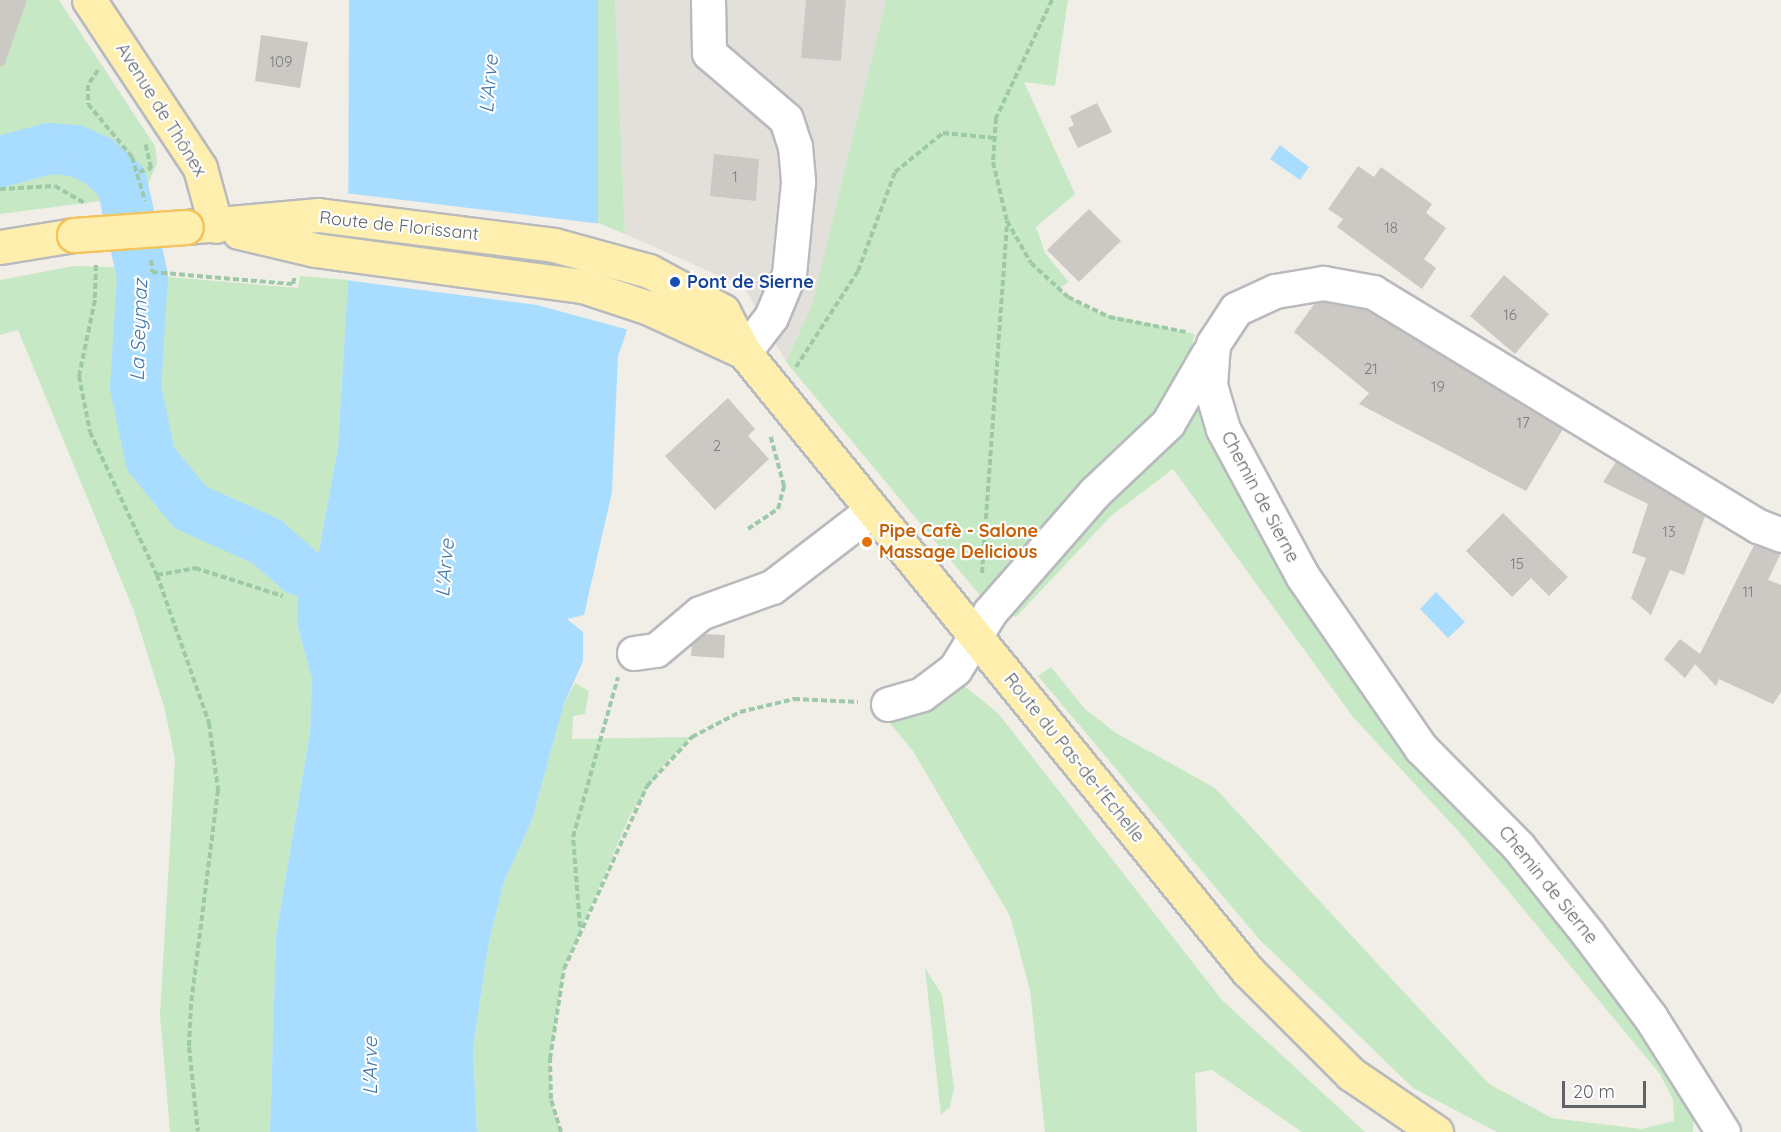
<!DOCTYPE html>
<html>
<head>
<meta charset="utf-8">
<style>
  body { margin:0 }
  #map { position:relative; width:1781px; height:1132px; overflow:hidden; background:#f1eee7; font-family:Quicksand,sans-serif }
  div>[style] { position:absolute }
  .industrial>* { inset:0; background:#e3e0dc }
  .green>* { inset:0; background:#c6e8c4 }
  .water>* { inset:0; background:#a9ddff }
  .pier>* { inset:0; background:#f1eee7 }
  .river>* { height:51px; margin:-25.5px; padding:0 25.5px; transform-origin:25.5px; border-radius:25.5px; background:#a9ddff }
  .building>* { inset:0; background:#ccc9c4 }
  .path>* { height:4px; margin-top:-2px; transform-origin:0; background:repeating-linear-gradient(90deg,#9dc9a8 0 6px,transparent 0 9px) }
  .roads { filter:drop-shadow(2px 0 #b8babe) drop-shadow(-2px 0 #b8babe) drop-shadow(0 2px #b8babe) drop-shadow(0 -2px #b8babe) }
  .minor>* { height:33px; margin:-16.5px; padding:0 16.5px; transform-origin:16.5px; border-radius:16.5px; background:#fff }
  .major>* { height:33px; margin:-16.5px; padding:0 16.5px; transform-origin:16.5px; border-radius:16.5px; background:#ffefae }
  .bridges { filter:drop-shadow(2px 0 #f3c35e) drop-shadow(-2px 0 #f3c35e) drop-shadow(0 2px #f3c35e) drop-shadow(0 -2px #f3c35e) }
  .major-bridge>* { height:33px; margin:-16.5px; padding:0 16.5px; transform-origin:16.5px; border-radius:16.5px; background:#ffefae }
  .dots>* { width:16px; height:16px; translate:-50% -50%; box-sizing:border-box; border:3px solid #fff; border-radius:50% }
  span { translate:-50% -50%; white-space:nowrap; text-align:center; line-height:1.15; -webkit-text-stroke:4.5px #fff; paint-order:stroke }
  .number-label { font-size:15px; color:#7a7c7f }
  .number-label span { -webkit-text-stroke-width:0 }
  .street-label { font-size:18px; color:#5f6368 }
  .transit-label { font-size:18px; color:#164399; font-weight:700 }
  .left { translate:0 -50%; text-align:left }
  .food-label { font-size:18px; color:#c56008; font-weight:700 }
  .water-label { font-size:20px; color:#4179aa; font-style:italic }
  .scale { position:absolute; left:1562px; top:1081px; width:84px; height:27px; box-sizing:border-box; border:3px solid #5f6368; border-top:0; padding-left:8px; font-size:18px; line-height:21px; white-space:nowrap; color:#5f6368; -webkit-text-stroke:4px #fff; paint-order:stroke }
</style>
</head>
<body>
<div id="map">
  <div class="industrial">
    <div style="clip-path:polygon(615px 0,886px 0,812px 306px,786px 362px,744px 287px,625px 234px)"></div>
  </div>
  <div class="green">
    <div style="clip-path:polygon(0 0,59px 0,155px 146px,157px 163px,146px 189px,124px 198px,0 214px)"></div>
    <div style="clip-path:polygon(598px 0,615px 0,625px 234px,598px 223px)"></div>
    <div style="clip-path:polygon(886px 0,1068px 0,1055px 86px,1024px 82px,1075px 194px,1036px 227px,1045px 253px,1069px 282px,1058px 289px,1092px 311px,1195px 334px,1176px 397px,983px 599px,786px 362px,812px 305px)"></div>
    <div style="clip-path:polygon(74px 266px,146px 268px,147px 275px,298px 288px,300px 276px,348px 280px,338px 447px,317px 561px,298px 570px,297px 624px,312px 679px,310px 732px,276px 935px,270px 1132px,170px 1132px,160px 1014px,175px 759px,165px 710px,134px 611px,18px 330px,0 335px,0 280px)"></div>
    <div style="clip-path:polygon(1201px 395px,1364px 695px,1607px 975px,1694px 1112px,1693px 1132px,1497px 1132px,1413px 1088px,1258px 938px,1038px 676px,1051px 667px,1085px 709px,1116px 733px,1215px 788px,1489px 1084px,1552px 1118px,1641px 1129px,1674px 1121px,1673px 1100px,1660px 1074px,1460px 833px,1353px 717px,1173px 469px,1112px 515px,1016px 617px,1009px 613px)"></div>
    <div style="clip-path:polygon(958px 681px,998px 713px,1222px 1000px,1365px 1132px,1302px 1132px,1212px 1070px,1195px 1073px,1197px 1132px,1045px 1132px,1030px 990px,1010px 916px,913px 751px,884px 716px)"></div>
    <div style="clip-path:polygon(575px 683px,589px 691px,585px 714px,573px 716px,572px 739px,692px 737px,665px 763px,630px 815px,564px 969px,550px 1059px,551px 1099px,561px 1132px,477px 1132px,473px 1048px,489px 941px,504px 882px,532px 820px,564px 704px)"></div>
    <div style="clip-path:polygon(925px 968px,942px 995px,954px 1088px,950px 1107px,941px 1115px)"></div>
  </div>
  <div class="water">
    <div style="clip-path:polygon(349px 0,598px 0,598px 223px,627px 330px,618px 356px,612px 492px,584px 615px,567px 619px,583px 632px,583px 661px,564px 704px,532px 820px,504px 882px,489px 941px,473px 1048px,477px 1132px,270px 1132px,276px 935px,310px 732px,312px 679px,297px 624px,298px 569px,317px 561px,338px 447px,348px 280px)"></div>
    <div style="clip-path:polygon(1280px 145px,1309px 167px,1300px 180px,1270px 159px)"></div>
    <div style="clip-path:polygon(1436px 592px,1465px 622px,1448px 638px,1420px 609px)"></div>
  </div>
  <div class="pier">
    <div style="clip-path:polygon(345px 193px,602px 224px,629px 330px,537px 305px,345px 280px)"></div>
  </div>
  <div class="river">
    <div style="left:0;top:161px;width:51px;rotate:-14.9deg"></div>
    <div style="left:49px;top:148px;width:25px;rotate:5deg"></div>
    <div style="left:74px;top:150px;width:25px;rotate:23deg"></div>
    <div style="left:97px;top:160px;width:32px;rotate:41deg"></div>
    <div style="left:121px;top:181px;width:97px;rotate:77.5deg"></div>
    <div style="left:142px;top:276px;width:111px;rotate:93.6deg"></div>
    <div style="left:135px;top:387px;width:73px;rotate:78.1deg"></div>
    <div style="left:150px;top:458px;width:63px;rotate:50.8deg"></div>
    <div style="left:190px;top:507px;width:83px;rotate:24.1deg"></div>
    <div style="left:266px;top:541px;width:43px;rotate:41.2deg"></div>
  </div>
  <div class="building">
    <div style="clip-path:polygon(0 0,27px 0,4px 66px,0 66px)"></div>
    <div style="clip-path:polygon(806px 0,846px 0,841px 61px,801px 58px)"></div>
    <div style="clip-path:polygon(261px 35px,308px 42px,300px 88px,255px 81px)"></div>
    <div style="clip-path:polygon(1097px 103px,1112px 132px,1078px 148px,1068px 128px,1074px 125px,1070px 116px)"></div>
    <div style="clip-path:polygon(714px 154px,759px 159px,756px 201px,710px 196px)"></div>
    <div style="clip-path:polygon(1358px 166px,1374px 177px,1381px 167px,1432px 204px,1426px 213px,1446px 228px,1424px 259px,1436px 268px,1422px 289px,1337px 227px,1343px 219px,1328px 209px)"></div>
    <div style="clip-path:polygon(1089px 209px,1121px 241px,1079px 282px,1047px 250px)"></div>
    <div style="clip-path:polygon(1504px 275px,1549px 314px,1515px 354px,1470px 316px)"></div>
    <div style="clip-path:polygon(1323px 302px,1366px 310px,1563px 429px,1526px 491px,1359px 404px,1369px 393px,1294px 332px,1315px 303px)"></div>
    <div style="clip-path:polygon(728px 398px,755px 429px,748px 436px,769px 459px,715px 510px,665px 456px)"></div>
    <div style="clip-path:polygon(1616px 462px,1705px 516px,1684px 575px,1670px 570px,1651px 615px,1631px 598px,1646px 558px,1632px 553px,1648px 504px,1603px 482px)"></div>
    <div style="clip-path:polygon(1503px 513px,1568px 577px,1549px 596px,1531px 578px,1512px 597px,1466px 551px)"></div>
    <div style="clip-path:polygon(1754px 545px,1781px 553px,1768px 580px,1781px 585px,1781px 692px,1773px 704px,1719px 679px,1716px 686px,1695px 664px,1685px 678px,1664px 659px,1680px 639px,1700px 654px)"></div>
    <div style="clip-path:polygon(704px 634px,725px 635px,724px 658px,691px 656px,692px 644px)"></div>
  </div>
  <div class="path">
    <div style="left:1052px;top:0;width:131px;rotate:115.4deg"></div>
    <div style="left:996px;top:118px;width:44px;rotate:93.9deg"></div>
    <div style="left:993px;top:162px;width:61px;rotate:76.7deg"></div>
    <div style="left:1007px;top:221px;width:48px;rotate:60.3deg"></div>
    <div style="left:1031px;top:263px;width:50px;rotate:42.6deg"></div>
    <div style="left:1068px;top:297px;width:46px;rotate:26deg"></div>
    <div style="left:1109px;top:317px;width:78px;rotate:11deg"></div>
    <div style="left:98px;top:70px;width:18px;rotate:124deg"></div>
    <div style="left:88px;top:85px;width:19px;rotate:90deg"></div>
    <div style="left:88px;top:104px;width:69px;rotate:50.3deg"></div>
    <div style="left:132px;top:157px;width:46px;rotate:73.5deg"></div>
    <div style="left:139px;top:172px;width:13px;rotate:-18deg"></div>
    <div style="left:151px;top:168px;width:26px;rotate:-103deg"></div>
    <div style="left:0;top:189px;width:55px;rotate:-3.1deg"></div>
    <div style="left:55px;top:186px;width:36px;rotate:30deg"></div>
    <div style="left:151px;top:260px;width:12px;rotate:85deg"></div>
    <div style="left:152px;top:272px;width:142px;rotate:4.9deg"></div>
    <div style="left:293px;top:284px;width:9px;rotate:-77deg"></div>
    <div style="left:96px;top:265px;width:35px;rotate:92deg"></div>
    <div style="left:95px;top:300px;width:78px;rotate:101.9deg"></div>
    <div style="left:79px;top:376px;width:57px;rotate:78.9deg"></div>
    <div style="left:90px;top:432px;width:158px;rotate:64.9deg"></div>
    <div style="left:157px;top:575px;width:157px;rotate:70.6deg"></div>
    <div style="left:209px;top:723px;width:68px;rotate:82.3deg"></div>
    <div style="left:218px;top:790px;width:216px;rotate:97.2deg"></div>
    <div style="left:191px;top:1004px;width:43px;rotate:92.7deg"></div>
    <div style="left:189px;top:1047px;width:85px;rotate:84deg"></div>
    <div style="left:796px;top:367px;width:114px;rotate:-57.1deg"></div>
    <div style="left:858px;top:271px;width:106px;rotate:-69.5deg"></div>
    <div style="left:895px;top:172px;width:62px;rotate:-39.1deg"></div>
    <div style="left:943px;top:133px;width:52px;rotate:5.5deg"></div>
    <div style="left:748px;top:529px;width:36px;rotate:-34deg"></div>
    <div style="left:778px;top:509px;width:24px;rotate:-75deg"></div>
    <div style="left:784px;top:486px;width:54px;rotate:-105.1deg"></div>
    <div style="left:982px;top:573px;width:353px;rotate:-85.9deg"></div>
    <div style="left:157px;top:575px;width:39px;rotate:-10deg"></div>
    <div style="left:195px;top:568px;width:92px;rotate:17.7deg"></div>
    <div style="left:580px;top:927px;width:90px;rotate:-94.4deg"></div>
    <div style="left:573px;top:837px;width:166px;rotate:-74.3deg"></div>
    <div style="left:561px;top:1132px;width:34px;rotate:-107deg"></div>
    <div style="left:551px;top:1099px;width:40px;rotate:-91.4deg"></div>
    <div style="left:550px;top:1059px;width:91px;rotate:-81.2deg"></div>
    <div style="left:564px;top:969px;width:201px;rotate:-65.6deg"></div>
    <div style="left:647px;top:786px;width:67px;rotate:-47.4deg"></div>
    <div style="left:692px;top:737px;width:54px;rotate:-27.5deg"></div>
    <div style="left:740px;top:712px;width:56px;rotate:-13.5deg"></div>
    <div style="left:794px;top:699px;width:64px;rotate:2.7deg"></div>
  </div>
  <div class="roads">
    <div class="minor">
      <div style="left:708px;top:0;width:53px;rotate:88.9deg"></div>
      <div style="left:709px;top:53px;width:101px;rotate:40.6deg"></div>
      <div style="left:786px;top:119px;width:28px;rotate:72deg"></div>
      <div style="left:795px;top:146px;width:36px;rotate:85deg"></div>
      <div style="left:798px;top:182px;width:92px;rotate:95.6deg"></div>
      <div style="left:789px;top:274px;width:47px;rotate:112.7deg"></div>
      <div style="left:771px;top:317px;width:44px;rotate:127.6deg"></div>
      <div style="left:634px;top:653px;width:22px;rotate:-8deg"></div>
      <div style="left:656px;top:650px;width:57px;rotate:-40.1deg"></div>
      <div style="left:700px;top:613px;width:77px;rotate:-19.9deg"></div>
      <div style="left:772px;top:587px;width:125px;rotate:-37.5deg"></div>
      <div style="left:888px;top:704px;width:35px;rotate:-16deg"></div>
      <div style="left:922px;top:694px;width:41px;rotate:-37.1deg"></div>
      <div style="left:955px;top:669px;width:67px;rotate:-58.4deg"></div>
      <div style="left:990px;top:612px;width:158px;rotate:-48.8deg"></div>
      <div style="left:1094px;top:493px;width:102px;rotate:-43.4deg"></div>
      <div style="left:1168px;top:423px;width:80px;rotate:-59.9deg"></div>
      <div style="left:1723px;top:1132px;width:135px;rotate:-122.3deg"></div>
      <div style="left:1651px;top:1018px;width:104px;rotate:-126.8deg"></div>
      <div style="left:1589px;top:935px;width:114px;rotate:-128.6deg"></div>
      <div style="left:1518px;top:846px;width:138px;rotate:-134.7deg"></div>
      <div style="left:1421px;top:748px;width:208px;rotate:-124.6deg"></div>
      <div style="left:1303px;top:577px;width:168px;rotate:-118.4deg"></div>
      <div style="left:1223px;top:429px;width:46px;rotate:-106.5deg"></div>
      <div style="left:1210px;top:385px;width:41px;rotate:-85.8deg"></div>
      <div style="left:1213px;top:344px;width:42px;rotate:-56.7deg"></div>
      <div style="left:1236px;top:309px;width:43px;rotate:-24.8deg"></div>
      <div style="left:1275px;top:291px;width:49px;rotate:-9.5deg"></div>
      <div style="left:1323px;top:283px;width:51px;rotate:10.2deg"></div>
      <div style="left:1373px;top:292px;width:451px;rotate:31.3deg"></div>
      <div style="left:1758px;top:526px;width:25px;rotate:21deg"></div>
    </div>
    <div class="major">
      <div style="left:89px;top:0;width:201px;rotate:56.5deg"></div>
      <div style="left:200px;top:168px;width:60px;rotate:74.6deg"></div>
      <div style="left:186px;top:227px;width:133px;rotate:-5.2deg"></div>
      <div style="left:318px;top:215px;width:238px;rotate:7.2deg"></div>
      <div style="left:554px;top:245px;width:98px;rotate:15.3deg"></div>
      <div style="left:649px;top:271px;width:84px;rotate:28.4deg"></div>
      <div style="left:723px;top:311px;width:46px;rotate:62.9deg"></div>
      <div style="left:744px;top:352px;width:798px;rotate:50.85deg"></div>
      <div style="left:1248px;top:971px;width:146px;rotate:45deg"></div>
      <div style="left:1351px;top:1074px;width:103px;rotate:34.3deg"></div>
      <div style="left:239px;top:232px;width:78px;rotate:13.3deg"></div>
      <div style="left:315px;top:250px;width:270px;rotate:7.7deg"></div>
      <div style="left:583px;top:286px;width:70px;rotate:18.4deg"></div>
      <div style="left:649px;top:308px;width:105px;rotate:24.9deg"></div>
      <div style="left:0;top:247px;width:75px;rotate:-9.2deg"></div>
    </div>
  </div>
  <div class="bridges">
    <div class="major-bridge">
      <div style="left:74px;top:235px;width:112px;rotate:-4.1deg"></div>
    </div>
  </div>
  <div class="dots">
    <div style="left:675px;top:282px;background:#1a4fb4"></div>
    <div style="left:867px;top:542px;background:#e8710a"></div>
  </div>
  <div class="number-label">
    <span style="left:281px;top:62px">109</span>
    <span style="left:735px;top:177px">1</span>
    <span style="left:1391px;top:228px">18</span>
    <span style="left:1510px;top:315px">16</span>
    <span style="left:1371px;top:369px">21</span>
    <span style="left:1438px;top:387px">19</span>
    <span style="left:1523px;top:423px">17</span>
    <span style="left:717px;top:446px">2</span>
    <span style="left:1669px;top:532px">13</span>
    <span style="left:1517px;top:564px">15</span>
    <span style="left:1748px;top:592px">11</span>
  </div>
  <div class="street-label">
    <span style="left:161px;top:110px;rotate:58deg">Avenue de Thônex</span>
    <span style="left:399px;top:226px;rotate:6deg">Route de Florissant</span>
    <span style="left:1260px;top:497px;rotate:62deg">Chemin de Sierne</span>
    <span style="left:1074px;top:758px;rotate:51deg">Route du Pas-de-l'Echelle</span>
    <span style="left:1548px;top:885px;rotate:51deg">Chemin de Sierne</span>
  </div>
  <div class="transit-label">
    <span class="left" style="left:687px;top:282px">Pont de Sierne</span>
  </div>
  <div class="food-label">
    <span class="left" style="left:879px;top:542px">Pipe Cafè - Salone<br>Massage Delicious</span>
  </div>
  <div class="water-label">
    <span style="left:488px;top:84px;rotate:-85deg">L'Arve</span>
    <span style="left:138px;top:330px;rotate:-88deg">La Seymaz</span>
    <span style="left:444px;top:568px;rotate:-85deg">L'Arve</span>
    <span style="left:369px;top:1066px;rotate:-90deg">L'Arve</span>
  </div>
  <div class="scale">20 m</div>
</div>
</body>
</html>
